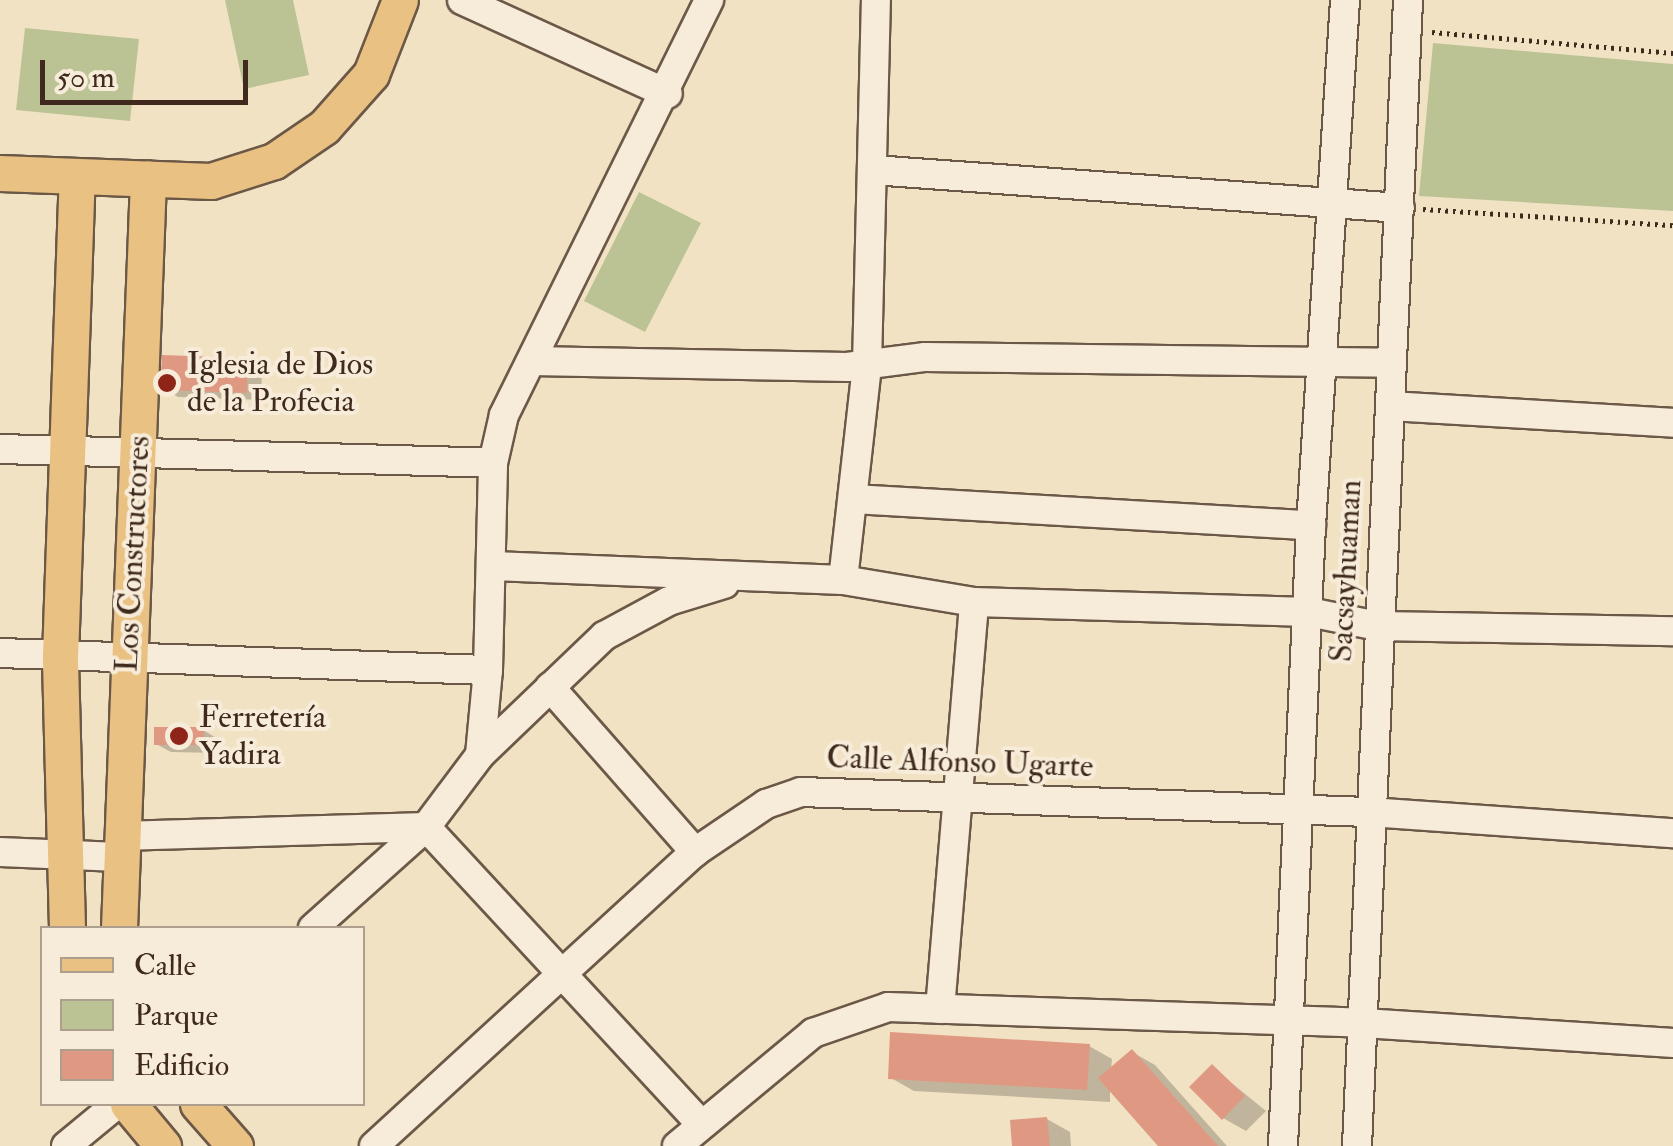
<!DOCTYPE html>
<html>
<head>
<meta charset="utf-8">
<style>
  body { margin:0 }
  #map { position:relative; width:1673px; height:1146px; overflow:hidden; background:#f2e2c4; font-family:"IM FELL Double Pica",serif }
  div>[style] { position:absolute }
  .green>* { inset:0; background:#bbc394 }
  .shadow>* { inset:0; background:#0003 }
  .building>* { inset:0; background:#df9882 }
  .path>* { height:5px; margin-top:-2.5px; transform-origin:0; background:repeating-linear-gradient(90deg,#3f2a1d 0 2.5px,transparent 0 7.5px) }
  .roads { filter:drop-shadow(2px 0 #6c5847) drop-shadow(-2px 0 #6c5847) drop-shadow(0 2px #6c5847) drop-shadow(0 -2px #6c5847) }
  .minor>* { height:28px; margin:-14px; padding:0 14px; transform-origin:14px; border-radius:14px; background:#f7ecd9 }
  .major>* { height:35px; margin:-17.5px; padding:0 17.5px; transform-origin:17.5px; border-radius:17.5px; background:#e9c182 }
  .dots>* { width:28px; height:28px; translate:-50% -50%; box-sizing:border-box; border:5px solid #f7ecd9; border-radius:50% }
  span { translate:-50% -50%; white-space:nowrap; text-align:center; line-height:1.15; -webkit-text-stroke:8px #f7ecd9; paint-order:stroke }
  .poi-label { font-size:32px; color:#3f2a1d }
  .left { translate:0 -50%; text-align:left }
  .street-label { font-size:32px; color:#3f2a1d }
  .legend { position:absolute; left:40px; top:926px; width:325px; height:180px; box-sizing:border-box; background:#f7ecd9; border:2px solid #ad9e8e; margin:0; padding:12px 18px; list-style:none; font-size:30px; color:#3f2a1d }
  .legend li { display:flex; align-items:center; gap:20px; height:50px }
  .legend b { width:50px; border:2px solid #ad9e8e }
  .scale { position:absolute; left:40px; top:60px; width:208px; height:45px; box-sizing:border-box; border:5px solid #3f2a1d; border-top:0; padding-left:12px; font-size:30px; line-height:35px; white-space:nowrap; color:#3f2a1d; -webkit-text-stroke:8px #f7ecd9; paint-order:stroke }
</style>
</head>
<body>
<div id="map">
  <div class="green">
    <div style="clip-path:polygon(225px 0,293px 0,309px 75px,244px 89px)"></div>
    <div style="clip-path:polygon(25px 28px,139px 39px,130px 121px,16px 110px)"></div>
    <div style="clip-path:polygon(1433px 43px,1673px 64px,1673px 211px,1419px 196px)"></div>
    <div style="clip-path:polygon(639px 192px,701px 223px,645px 332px,584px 301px)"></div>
  </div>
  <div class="shadow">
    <div style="clip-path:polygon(247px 360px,262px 369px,261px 400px,178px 397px,163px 388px)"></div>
    <div style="clip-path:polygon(203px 730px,218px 739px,219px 753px,171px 752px,156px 744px)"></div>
    <div style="clip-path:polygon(1089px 1046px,1112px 1059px,1111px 1070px,1132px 1052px,1155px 1065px,1227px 1146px,1162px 1146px,1110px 1088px,1110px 1102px,914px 1091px,891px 1078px)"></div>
    <div style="clip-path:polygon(1212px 1067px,1266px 1111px,1246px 1131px,1223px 1118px)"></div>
    <div style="clip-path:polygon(1047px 1119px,1070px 1132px,1071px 1146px,1014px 1146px)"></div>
  </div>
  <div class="building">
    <div style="clip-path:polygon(162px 355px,248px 358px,247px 393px,160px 390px)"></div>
    <div style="clip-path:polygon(154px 727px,204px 727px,204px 745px,154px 745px)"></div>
    <div style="clip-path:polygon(890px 1032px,1090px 1044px,1087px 1090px,888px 1079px)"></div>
    <div style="clip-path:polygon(1132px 1049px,1218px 1146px,1158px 1146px,1098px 1078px)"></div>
    <div style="clip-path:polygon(1212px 1064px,1245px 1096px,1222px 1120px,1189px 1087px)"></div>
    <div style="clip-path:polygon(1047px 1117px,1050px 1146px,1012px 1146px,1010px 1120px)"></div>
  </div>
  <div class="path">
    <div style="left:1432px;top:32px;width:242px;rotate:5deg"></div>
    <div style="left:1423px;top:209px;width:251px;rotate:3.7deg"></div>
  </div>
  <div class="roads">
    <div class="minor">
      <div style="left:462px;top:0;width:226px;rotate:24.5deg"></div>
      <div style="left:873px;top:170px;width:528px;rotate:4.12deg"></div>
      <div style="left:532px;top:361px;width:315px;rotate:1.1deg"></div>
      <div style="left:847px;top:367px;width:79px;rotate:-7.3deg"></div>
      <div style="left:925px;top:357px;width:466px;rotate:0.7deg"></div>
      <div style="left:1391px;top:406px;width:283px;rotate:3.4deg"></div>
      <div style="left:0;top:449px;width:493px;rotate:1.6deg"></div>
      <div style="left:854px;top:499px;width:458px;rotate:3.3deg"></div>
      <div style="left:493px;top:566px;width:350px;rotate:2.3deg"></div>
      <div style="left:843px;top:580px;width:133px;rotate:9.5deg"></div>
      <div style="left:974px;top:602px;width:335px;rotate:1.7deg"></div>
      <div style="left:1309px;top:612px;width:70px;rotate:11.5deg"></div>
      <div style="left:1378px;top:626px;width:295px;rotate:1deg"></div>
      <div style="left:843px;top:580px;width:216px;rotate:-83.6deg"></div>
      <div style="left:867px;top:365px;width:365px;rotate:-88.6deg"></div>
      <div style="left:0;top:653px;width:488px;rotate:2deg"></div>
      <div style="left:488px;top:670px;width:85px;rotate:95.4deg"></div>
      <div style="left:488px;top:670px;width:207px;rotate:-88.6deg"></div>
      <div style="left:493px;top:463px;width:49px;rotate:-77.1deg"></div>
      <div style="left:504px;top:415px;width:463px;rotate:-63.7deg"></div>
      <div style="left:550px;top:687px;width:220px;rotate:48.7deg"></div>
      <div style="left:120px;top:836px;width:306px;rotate:-1.7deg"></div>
      <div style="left:426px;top:827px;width:405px;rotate:47.2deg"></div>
      <div style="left:0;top:852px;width:119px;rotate:2.4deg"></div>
      <div style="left:313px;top:928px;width:152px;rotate:-41.8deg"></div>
      <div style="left:426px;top:827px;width:90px;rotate:-53.1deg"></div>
      <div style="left:480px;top:755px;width:172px;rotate:-43.8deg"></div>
      <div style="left:604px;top:636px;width:74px;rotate:-28.3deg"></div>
      <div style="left:669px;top:601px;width:58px;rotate:-17.2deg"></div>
      <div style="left:940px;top:1009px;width:408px;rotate:-85.2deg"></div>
      <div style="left:66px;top:1146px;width:66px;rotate:-39.5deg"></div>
      <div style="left:374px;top:1146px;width:435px;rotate:-42.5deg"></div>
      <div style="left:695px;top:852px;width:86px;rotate:-34.1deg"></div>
      <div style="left:766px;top:804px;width:37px;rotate:-19deg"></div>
      <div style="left:801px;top:792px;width:568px;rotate:2.02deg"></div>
      <div style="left:1369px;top:812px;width:305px;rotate:4deg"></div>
      <div style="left:677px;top:1146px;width:177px;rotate:-39.7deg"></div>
      <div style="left:813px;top:1033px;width:79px;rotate:-19.1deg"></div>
      <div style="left:888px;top:1007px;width:475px;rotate:1.9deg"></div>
      <div style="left:1363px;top:1023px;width:311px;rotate:3.7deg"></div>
      <div style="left:1283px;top:1146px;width:622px;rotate:-87.42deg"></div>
      <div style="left:1311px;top:525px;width:526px;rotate:-86.29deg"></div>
      <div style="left:1357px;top:1146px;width:1147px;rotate:-87.45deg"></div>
    </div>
    <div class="major">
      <div style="left:0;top:173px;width:211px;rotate:2.2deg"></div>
      <div style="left:211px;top:181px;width:66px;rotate:-17.6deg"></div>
      <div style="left:274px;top:161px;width:60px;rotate:-34.2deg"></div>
      <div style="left:324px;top:127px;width:71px;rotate:-48.4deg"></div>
      <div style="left:371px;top:74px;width:79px;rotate:-68.6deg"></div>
      <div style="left:67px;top:928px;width:271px;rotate:-91.5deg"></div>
      <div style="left:60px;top:657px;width:478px;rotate:-88deg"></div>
      <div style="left:119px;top:928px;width:750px;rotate:-87.78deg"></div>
      <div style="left:128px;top:1104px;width:55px;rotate:50.2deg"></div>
      <div style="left:198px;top:1104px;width:56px;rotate:48.6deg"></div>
    </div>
  </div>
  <div class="dots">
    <div style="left:167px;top:383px;background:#8f2418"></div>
    <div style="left:179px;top:736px;background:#8f2418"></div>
  </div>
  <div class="poi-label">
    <span class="left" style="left:187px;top:383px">Iglesia de Dios<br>de la Profecia</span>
    <span class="left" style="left:199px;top:736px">Ferretería<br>Yadira</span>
  </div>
  <div class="street-label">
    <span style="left:133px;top:554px;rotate:-87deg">Los Constructores</span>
    <span style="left:1346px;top:571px;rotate:-87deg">Sacsayhuaman</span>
    <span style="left:960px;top:762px;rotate:2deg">Calle Alfonso Ugarte</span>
  </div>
  <ul class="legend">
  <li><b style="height:12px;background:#e9c182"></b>Calle</li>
  <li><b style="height:28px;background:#bbc394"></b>Parque</li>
  <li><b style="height:28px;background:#df9882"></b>Edificio</li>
  </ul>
  <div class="scale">50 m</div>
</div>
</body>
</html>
